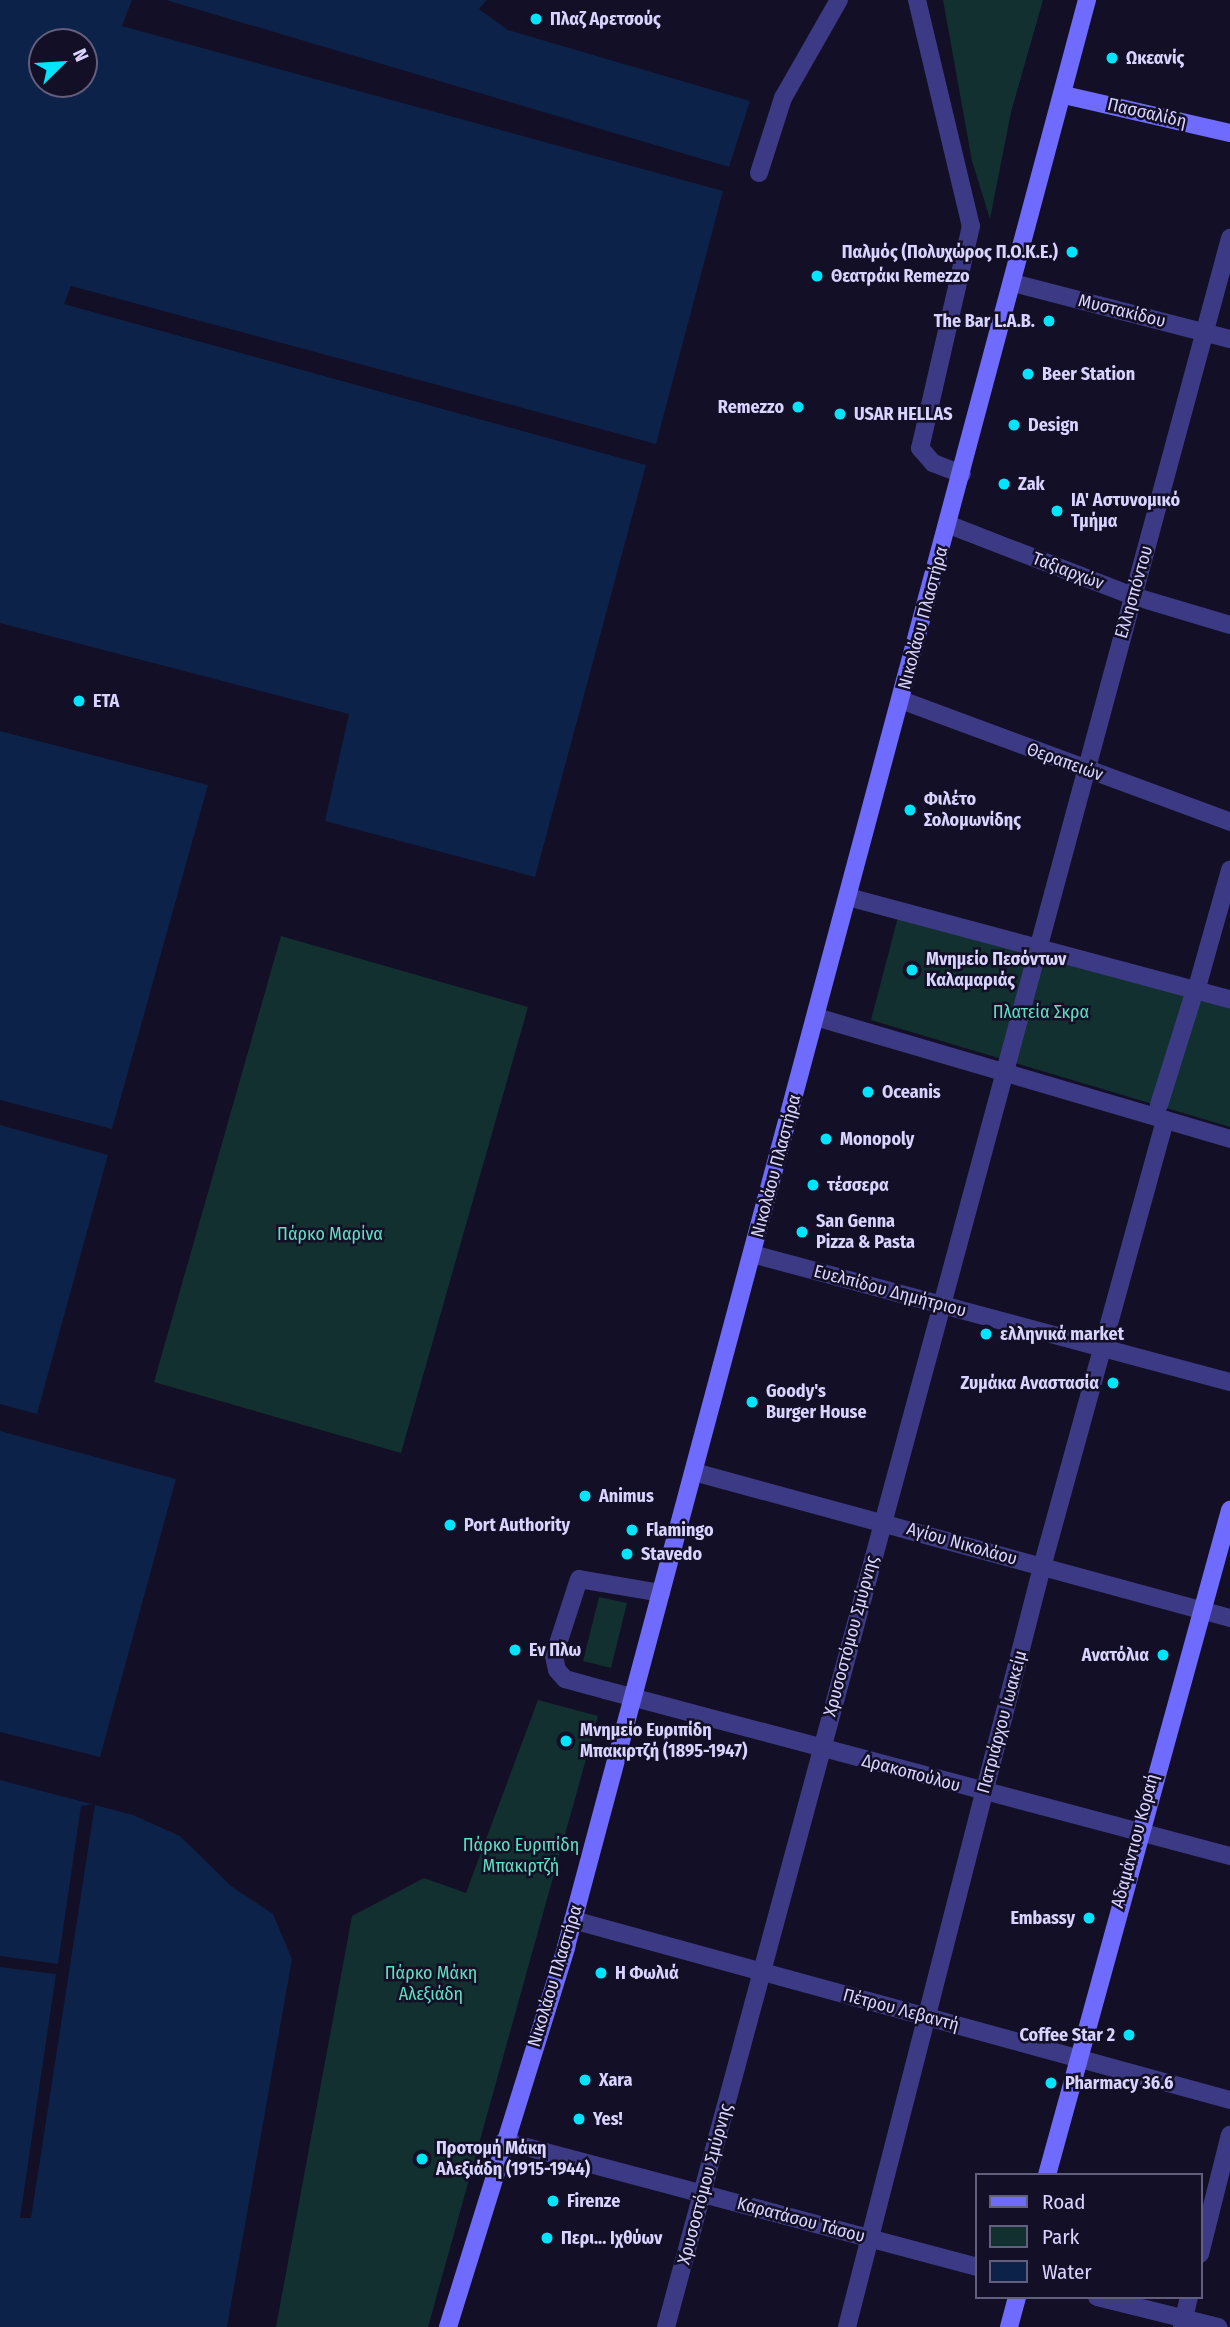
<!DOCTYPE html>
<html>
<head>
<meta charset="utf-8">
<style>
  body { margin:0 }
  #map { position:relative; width:1230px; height:2327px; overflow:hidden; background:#130f26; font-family:"Fira Sans Condensed",sans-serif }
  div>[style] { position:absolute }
  .green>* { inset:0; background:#12302f }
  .water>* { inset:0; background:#0c2248 }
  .pier>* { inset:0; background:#130f26 }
  .pedestrian>* { height:18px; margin:-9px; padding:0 9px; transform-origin:9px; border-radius:9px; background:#3d3a85 }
  .minor>* { height:18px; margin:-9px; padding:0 9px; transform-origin:9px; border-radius:9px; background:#3d3a85 }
  .secondary>* { height:18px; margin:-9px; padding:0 9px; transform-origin:9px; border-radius:9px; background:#6f6bff }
  .dots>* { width:19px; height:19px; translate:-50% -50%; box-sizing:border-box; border:4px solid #130f26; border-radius:50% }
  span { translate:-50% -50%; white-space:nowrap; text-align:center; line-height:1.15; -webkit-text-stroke:5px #130f26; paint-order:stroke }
  .poi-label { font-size:18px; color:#d9d4ff; font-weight:700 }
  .left { translate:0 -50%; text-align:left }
  .right { translate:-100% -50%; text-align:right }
  .street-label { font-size:18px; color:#d9d4ff }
  .park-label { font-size:18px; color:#5fe0c0 }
  .legend { position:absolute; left:975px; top:2173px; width:228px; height:126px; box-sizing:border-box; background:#130f26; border:2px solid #625e7d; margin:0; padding:9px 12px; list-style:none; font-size:21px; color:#d9d4ff }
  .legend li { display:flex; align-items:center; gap:14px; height:35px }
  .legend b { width:35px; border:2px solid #625e7d }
  .north { position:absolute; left:28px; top:28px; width:70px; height:70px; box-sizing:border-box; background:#130f26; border:2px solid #625e7d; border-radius:50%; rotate:66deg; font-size:19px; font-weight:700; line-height:28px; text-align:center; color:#d9d4ff }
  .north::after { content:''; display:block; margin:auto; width:24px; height:32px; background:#00e5ff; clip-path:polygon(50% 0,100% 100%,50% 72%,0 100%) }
</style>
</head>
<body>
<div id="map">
  <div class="green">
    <div style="clip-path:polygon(943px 0,1043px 0,1011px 112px,990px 219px,972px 161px)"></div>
    <div style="clip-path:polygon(898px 917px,1230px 1008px,1230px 1127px,871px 1020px)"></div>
    <div style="clip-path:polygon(281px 936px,528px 1007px,401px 1453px,154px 1382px)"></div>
    <div style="clip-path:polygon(599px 1597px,627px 1603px,611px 1668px,583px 1661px)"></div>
    <div style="clip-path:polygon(538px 1700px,598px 1716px,428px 2327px,276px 2327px,352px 1916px,424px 1878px,466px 1893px)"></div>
  </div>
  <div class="water">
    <div style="clip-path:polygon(evenodd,0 0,132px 0,122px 26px,723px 191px,656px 444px,71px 286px,64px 304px,646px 465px,535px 877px,325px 821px,349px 714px,0 623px,0 0,42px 42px,84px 42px,84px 84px,42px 84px,42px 42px)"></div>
    <div style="clip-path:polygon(166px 0,487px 0,479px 9px,508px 30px,750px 101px,729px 167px)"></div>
    <div style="clip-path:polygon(0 731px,208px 785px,112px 1129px,0 1100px)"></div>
    <div style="clip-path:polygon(0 1125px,108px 1155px,37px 1414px,0 1404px)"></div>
    <div style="clip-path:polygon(0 1431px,176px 1479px,100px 1757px,0 1732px)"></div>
    <div style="clip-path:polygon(0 1780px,133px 1815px,180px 1836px,231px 1886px,273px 1914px,292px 1959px,227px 2327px,0 2327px)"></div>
  </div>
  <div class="pier">
    <div style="clip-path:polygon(494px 101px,729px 167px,728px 170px)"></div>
    <div style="clip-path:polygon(71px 289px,188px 321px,73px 290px,68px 303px,646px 465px,66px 304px)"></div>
    <div style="clip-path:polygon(1px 727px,209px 782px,212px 785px,0 730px)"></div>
    <div style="clip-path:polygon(95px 1804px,31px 2218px,20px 2218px,56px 1974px,0 1967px,0 1956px,58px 1964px,81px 1806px)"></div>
  </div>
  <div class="pedestrian">
    <div style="left:1159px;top:1105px;width:110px;rotate:-72.6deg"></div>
  </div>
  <div class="minor">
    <div style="left:917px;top:0;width:232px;rotate:76.6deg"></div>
    <div style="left:971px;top:226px;width:228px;rotate:102.9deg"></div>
    <div style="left:920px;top:448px;width:20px;rotate:49deg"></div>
    <div style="left:933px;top:463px;width:31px;rotate:21deg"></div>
    <div style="left:759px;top:173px;width:79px;rotate:-72.3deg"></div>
    <div style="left:783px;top:98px;width:113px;rotate:-60.3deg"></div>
    <div style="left:1013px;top:283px;width:224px;rotate:14.5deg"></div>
    <div style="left:947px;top:524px;width:199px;rotate:21.2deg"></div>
    <div style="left:1133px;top:596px;width:101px;rotate:16.6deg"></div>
    <div style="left:901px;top:700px;width:351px;rotate:20.3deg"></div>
    <div style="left:848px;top:897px;width:395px;rotate:15deg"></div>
    <div style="left:1196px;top:991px;width:126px;rotate:-74.3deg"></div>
    <div style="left:816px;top:1017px;width:432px;rotate:16.4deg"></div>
    <div style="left:752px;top:1254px;width:495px;rotate:15deg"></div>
    <div style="left:694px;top:1472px;width:556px;rotate:15.24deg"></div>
    <div style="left:661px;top:1593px;width:83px;rotate:-170.3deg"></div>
    <div style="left:579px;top:1579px;width:81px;rotate:108deg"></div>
    <div style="left:554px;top:1656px;width:14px;rotate:78deg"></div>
    <div style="left:557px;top:1670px;width:12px;rotate:48deg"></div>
    <div style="left:565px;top:1679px;width:41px;rotate:15.4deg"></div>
    <div style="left:605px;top:1690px;width:647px;rotate:14.87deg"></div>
    <div style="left:573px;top:1920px;width:681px;rotate:15.32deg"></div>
    <div style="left:504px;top:2141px;width:489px;rotate:14.9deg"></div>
    <div style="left:1200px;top:2254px;width:123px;rotate:-75.9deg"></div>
    <div style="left:1097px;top:2297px;width:125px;rotate:13.9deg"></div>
    <div style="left:666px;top:2327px;width:2164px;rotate:-74.89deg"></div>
    <div style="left:847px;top:2327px;width:785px;rotate:-75.61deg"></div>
    <div style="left:1042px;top:1567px;width:464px;rotate:-74.6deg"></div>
    <div style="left:1182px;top:2327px;width:31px;rotate:-77deg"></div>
  </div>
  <div class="secondary">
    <div style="left:1064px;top:95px;width:170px;rotate:12.9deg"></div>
    <div style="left:1047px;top:2175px;width:690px;rotate:-74.61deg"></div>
    <div style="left:448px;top:2327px;width:398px;rotate:-72.7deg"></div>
    <div style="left:566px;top:1947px;width:2016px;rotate:-75.02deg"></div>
    <div style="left:1009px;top:2327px;width:31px;rotate:-75deg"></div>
  </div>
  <div class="dots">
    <div style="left:536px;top:19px;background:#00e5ff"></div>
    <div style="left:1112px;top:58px;background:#00e5ff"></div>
    <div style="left:1072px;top:252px;background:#00e5ff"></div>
    <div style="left:817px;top:276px;background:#00e5ff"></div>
    <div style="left:1049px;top:321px;background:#00e5ff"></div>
    <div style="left:1028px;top:374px;background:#00e5ff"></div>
    <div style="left:798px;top:407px;background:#00e5ff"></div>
    <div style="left:840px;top:414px;background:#00e5ff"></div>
    <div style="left:1014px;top:425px;background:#00e5ff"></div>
    <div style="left:1004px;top:484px;background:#00e5ff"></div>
    <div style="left:1057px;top:511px;background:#00e5ff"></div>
    <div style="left:79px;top:701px;background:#00e5ff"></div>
    <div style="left:910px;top:810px;background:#00e5ff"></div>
    <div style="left:912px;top:970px;background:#00e5ff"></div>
    <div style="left:868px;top:1092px;background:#00e5ff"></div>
    <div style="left:826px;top:1139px;background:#00e5ff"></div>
    <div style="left:813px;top:1185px;background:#00e5ff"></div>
    <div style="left:802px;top:1232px;background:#00e5ff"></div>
    <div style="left:986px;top:1334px;background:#00e5ff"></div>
    <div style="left:1113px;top:1383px;background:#00e5ff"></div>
    <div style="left:752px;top:1402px;background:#00e5ff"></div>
    <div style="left:585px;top:1496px;background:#00e5ff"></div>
    <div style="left:450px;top:1525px;background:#00e5ff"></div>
    <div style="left:632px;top:1530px;background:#00e5ff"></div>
    <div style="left:627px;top:1554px;background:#00e5ff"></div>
    <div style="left:515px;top:1650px;background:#00e5ff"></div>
    <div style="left:1163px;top:1655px;background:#00e5ff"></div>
    <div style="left:566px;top:1741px;background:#00e5ff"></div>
    <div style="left:1089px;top:1918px;background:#00e5ff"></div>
    <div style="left:601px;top:1973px;background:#00e5ff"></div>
    <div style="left:1129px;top:2035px;background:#00e5ff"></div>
    <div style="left:585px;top:2080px;background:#00e5ff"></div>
    <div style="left:1051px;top:2083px;background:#00e5ff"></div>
    <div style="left:579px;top:2119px;background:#00e5ff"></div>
    <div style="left:422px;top:2159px;background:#00e5ff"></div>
    <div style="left:553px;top:2201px;background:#00e5ff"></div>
    <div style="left:547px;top:2238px;background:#00e5ff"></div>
  </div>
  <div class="poi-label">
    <span class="left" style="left:550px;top:19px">Πλαζ Αρετσούς</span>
    <span class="left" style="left:1126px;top:58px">Ωκεανίς</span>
    <span class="right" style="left:1058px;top:252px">Παλμός (Πολυχώρος Π.Ο.Κ.Ε.)</span>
    <span class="left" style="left:831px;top:276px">Θεατράκι Remezzo</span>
    <span class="right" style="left:1035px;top:321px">The Bar L.A.B.</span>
    <span class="left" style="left:1042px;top:374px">Beer Station</span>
    <span class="right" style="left:784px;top:407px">Remezzo</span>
    <span class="left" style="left:854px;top:414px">USAR HELLAS</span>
    <span class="left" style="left:1028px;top:425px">Design</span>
    <span class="left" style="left:1018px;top:484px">Zak</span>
    <span class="left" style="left:1071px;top:511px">ΙΑ' Αστυνομικό<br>Τμήμα</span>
    <span class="left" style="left:93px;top:701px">ΕΤΑ</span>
    <span class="left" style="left:924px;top:810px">Φιλέτο<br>Σολομωνίδης</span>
    <span class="left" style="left:926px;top:970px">Μνημείο Πεσόντων<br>Καλαμαριάς</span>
    <span class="left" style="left:882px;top:1092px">Oceanis</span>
    <span class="left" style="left:840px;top:1139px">Monopoly</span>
    <span class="left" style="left:827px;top:1185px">τέσσερα</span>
    <span class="left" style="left:816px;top:1232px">San Genna<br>Pizza &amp; Pasta</span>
    <span class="left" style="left:1000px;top:1334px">ελληνικά market</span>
    <span class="right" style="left:1099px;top:1383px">Ζυμάκα Αναστασία</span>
    <span class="left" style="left:766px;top:1402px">Goody's<br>Burger House</span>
    <span class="left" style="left:599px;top:1496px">Animus</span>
    <span class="left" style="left:464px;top:1525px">Port Authority</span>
    <span class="left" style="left:646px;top:1530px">Flamingo</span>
    <span class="left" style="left:641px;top:1554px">Stavedo</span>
    <span class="left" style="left:529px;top:1650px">Εν Πλω</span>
    <span class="right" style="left:1149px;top:1655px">Ανατόλια</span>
    <span class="left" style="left:580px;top:1741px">Μνημείο Ευριπίδη<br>Μπακιρτζή (1895-1947)</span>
    <span class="right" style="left:1075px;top:1918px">Embassy</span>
    <span class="left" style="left:615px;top:1973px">Η Φωλιά</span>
    <span class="right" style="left:1115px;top:2035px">Coffee Star 2</span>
    <span class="left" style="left:599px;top:2080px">Xara</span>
    <span class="left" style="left:1065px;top:2083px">Pharmacy 36.6</span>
    <span class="left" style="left:593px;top:2119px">Yes!</span>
    <span class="left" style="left:436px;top:2159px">Προτομή Μάκη<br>Αλεξιάδη (1915-1944)</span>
    <span class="left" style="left:567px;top:2201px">Firenze</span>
    <span class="left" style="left:561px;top:2238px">Περι... Ιχθύων</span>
  </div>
  <div class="street-label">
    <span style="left:1147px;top:113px;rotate:13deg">Πασσαλίδη</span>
    <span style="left:1122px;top:311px;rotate:14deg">Μυστακίδου</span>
    <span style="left:1068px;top:571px;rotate:21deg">Ταξιαρχών</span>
    <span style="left:1134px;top:592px;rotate:-74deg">Ελλησπόντου</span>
    <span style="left:923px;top:618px;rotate:-75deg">Νικολάου Πλαστήρα</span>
    <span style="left:1065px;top:762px;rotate:20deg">Θεραπειών</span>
    <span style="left:776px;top:1166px;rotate:-75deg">Νικολάου Πλαστήρα</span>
    <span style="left:890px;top:1291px;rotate:15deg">Ευελπίδου Δημήτριου</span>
    <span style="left:962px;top:1544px;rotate:16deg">Αγίου Νικολάου</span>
    <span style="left:851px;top:1636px;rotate:-75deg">Χρυσοστόμου Σμύρνης</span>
    <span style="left:1002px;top:1722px;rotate:-75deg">Πατριάρχου Ιωακείμ</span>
    <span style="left:911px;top:1773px;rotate:15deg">Δρακοπούλου</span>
    <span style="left:1135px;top:1841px;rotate:-75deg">Αδαμάντιου Κοραή</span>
    <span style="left:555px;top:1976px;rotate:-73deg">Νικολάου Πλαστήρα</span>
    <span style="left:901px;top:2010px;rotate:15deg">Πέτρου Λεβαντή</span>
    <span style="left:705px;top:2184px;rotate:-75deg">Χρυσοστόμου Σμύρνης</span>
    <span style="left:801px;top:2220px;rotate:15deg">Καρατάσου Τάσου</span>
  </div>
  <div class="park-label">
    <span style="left:1041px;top:1012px">Πλατεία Σκρα</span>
    <span style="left:330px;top:1234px">Πάρκο Μαρίνα</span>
    <span style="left:521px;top:1856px">Πάρκο Ευριπίδη<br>Μπακιρτζή</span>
    <span style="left:431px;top:1984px">Πάρκο Μάκη<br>Αλεξιάδη</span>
  </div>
  <ul class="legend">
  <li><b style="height:9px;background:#6f6bff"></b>Road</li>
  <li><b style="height:19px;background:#12302f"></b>Park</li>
  <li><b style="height:19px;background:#0c2248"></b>Water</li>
  </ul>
  <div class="north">N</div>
</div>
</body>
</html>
